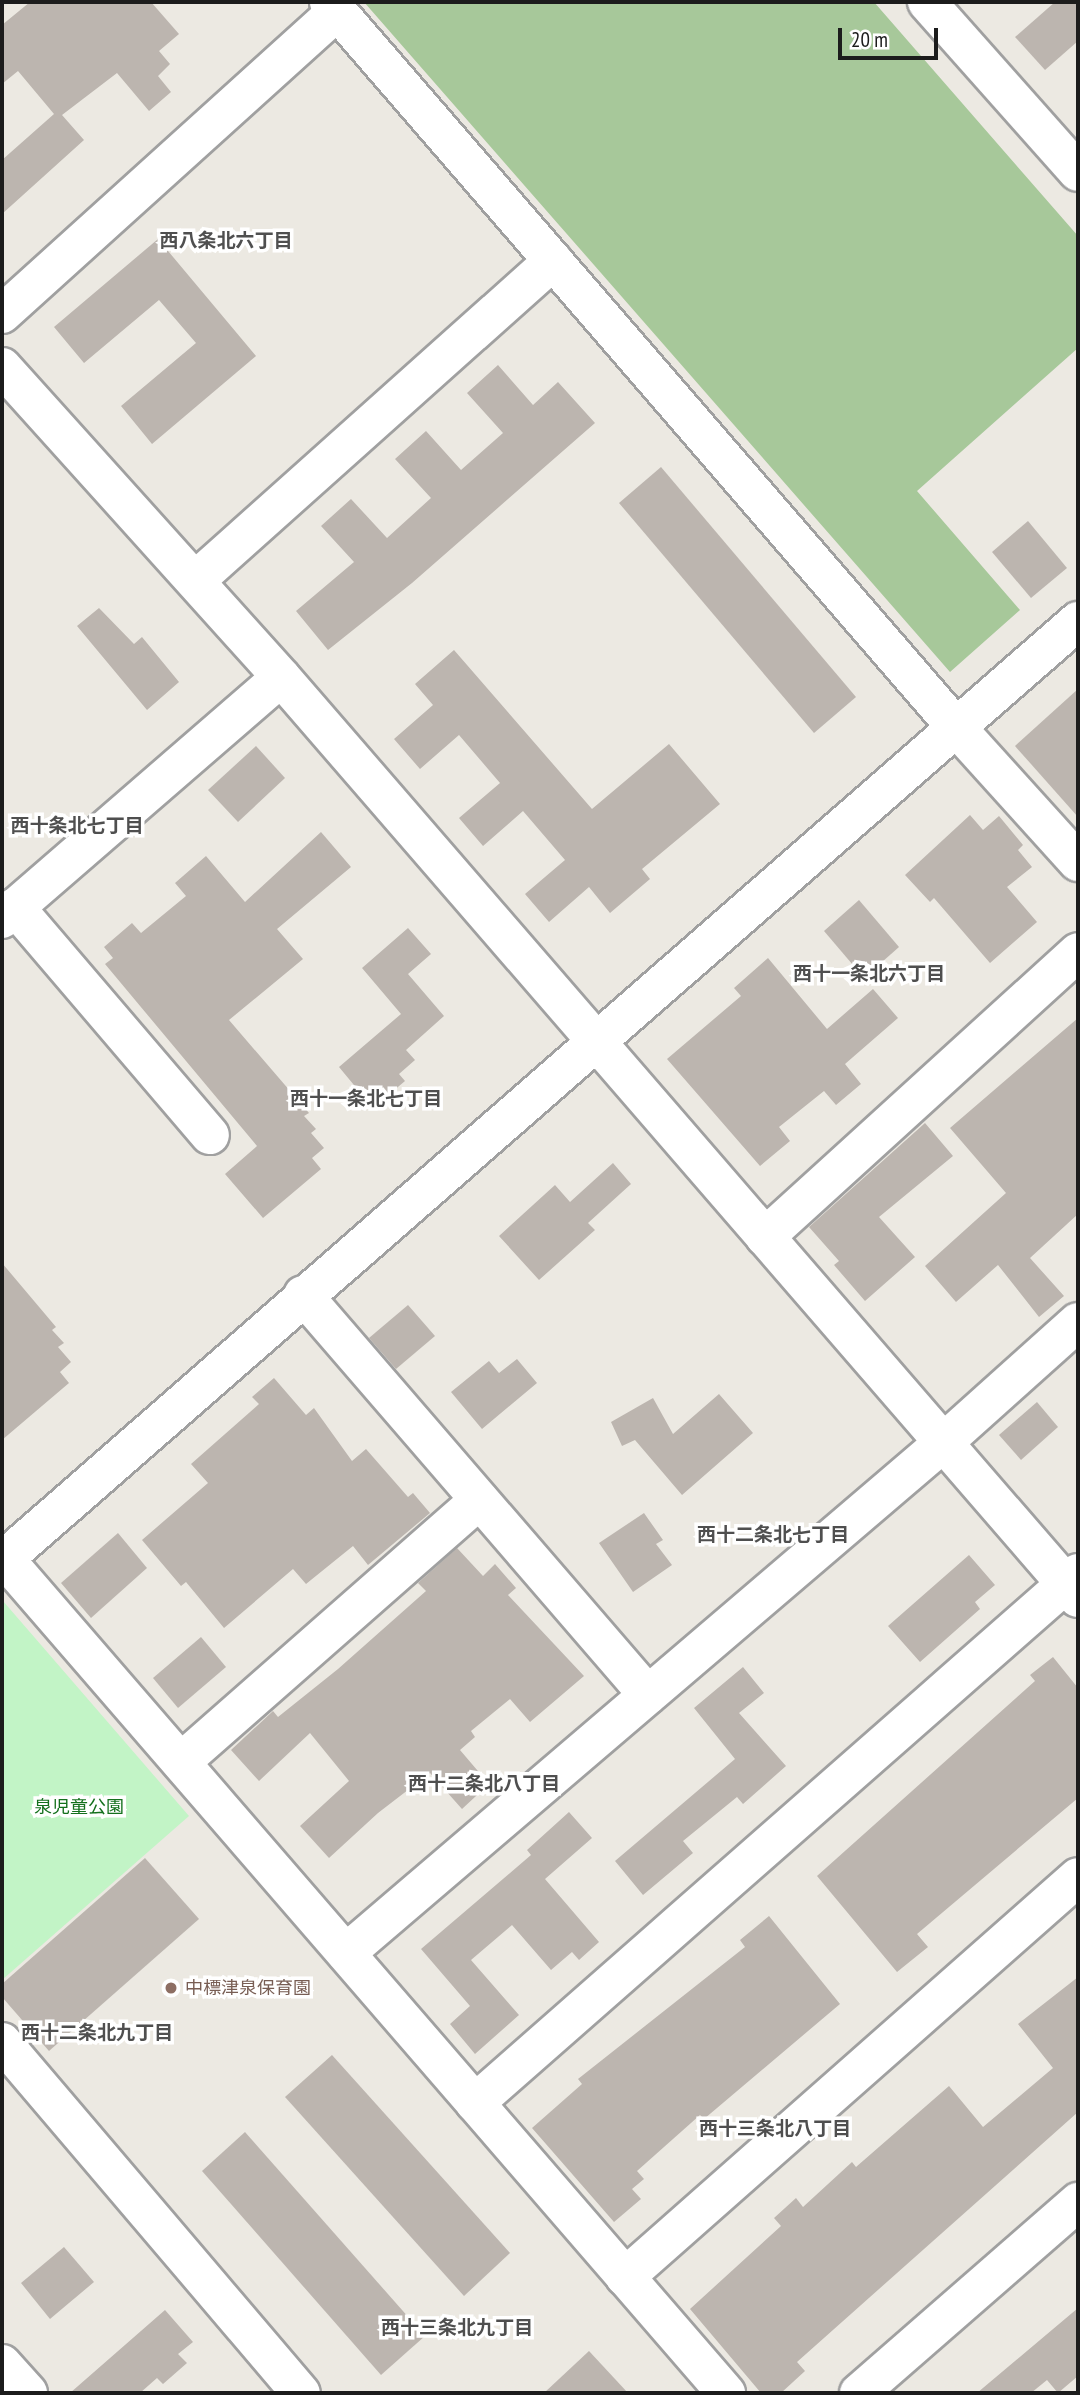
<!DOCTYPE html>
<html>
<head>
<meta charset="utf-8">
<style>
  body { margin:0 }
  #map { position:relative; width:1080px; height:2395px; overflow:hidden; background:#ece9e2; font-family:"PT Sans Narrow","Noto Sans JP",sans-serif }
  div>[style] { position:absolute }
  .forest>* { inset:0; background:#a7c89a }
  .park>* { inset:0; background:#c2f4c6 }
  .building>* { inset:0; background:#bcb5af }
  .roads { filter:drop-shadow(2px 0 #a0a0a0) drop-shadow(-2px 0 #a0a0a0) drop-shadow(0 2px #a0a0a0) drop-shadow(0 -2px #a0a0a0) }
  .minor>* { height:38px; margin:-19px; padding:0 19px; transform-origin:19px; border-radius:19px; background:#fff }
  .dots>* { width:19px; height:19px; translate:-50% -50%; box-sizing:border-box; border:4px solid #fff; border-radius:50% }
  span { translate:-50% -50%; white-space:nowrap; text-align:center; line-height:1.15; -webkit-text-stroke:7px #fff; paint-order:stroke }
  .park-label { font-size:18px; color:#14701d }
  .education-label { font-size:18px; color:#785e54 }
  .left { translate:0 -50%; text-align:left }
  .neighbourhood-label { font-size:19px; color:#4f4f4f; font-weight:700 }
  .frame { position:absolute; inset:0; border:4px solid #1c1c1c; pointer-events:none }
  .scale { position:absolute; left:838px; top:28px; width:100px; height:32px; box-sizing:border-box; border:4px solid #1c1c1c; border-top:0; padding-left:9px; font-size:21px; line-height:24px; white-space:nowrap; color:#1c1c1c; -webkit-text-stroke:5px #fff; paint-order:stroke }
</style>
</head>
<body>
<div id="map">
  <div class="forest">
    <div style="clip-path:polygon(364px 2px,874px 2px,1078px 236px,1078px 348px,917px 491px,1020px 610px,950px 672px)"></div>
  </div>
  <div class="park">
    <div style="clip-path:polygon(3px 1601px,189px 1816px,2px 1980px,2px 1603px)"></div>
  </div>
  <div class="building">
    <div style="clip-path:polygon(30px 2px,151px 2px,179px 34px,159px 51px,170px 64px,158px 76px,171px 92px,149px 111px,117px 73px,62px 115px,84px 140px,2px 214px,2px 160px,54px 114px,18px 71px,2px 84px,2px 25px)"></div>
    <div style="clip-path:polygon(1055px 2px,1078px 2px,1078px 41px,1045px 70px,1015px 37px)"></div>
    <div style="clip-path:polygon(158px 239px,256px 356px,152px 444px,121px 406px,196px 343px,159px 300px,84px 363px,54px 327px)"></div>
    <div style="clip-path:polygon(498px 365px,533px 405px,558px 382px,595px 423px,412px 583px,328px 650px,296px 611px,354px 562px,321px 526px,351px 499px,387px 538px,431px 498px,395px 459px,426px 431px,461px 470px,503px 433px,467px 393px)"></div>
    <div style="clip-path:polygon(661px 467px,856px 697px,814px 733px,619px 503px)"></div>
    <div style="clip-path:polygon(1028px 521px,1067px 568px,1031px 598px,992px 552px)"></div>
    <div style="clip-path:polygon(99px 608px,134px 644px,142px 637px,179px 682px,147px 710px,77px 626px)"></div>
    <div style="clip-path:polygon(454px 650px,592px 809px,669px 744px,720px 804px,642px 869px,650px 879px,610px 913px,589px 887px,549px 922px,525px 894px,565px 860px,523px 811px,483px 846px,459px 818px,500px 783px,459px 735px,420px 769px,394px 739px,433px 705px,415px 684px)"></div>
    <div style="clip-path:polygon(1078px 689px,1078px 817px,1015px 746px)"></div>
    <div style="clip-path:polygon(256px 746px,285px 778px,238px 822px,208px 790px)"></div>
    <div style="clip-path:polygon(970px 815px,983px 830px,999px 816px,1023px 845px,1018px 850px,1032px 867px,1007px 887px,1037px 922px,990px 963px,934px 898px,930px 902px,905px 875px)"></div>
    <div style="clip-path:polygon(321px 832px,351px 867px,277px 929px,303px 959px,229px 1020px,309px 1113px,304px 1116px,316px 1129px,311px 1133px,324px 1148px,312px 1158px,321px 1169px,263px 1218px,225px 1174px,257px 1146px,105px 964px,113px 958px,104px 947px,132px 923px,141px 933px,186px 896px,175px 883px,206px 856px,245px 902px)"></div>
    <div style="clip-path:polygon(859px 900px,899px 947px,864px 978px,824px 931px)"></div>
    <div style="clip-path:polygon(408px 928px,431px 954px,408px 974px,444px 1016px,406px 1050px,415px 1060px,399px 1074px,405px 1081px,373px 1108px,339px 1067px,401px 1014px,362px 968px)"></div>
    <div style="clip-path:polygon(768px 958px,827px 1029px,873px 989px,898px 1018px,845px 1064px,861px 1084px,836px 1105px,824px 1091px,779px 1127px,790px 1141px,760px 1166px,667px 1059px,741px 996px,734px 988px)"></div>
    <div style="clip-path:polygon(1078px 1018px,1078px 1214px,1030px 1258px,1064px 1296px,1039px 1317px,998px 1265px,956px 1302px,925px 1266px,1006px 1193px,950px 1128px)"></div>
    <div style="clip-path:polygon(925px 1123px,953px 1156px,879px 1217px,915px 1257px,865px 1301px,834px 1265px,839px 1261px,809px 1227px)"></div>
    <div style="clip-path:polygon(613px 1163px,631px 1184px,588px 1223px,595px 1230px,539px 1280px,499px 1236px,555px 1185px,570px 1202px)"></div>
    <div style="clip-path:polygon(2px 1263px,56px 1327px,52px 1330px,64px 1343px,58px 1347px,71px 1362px,60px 1372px,69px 1383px,2px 1440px)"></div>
    <div style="clip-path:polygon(408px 1305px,435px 1336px,396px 1369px,369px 1338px)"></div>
    <div style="clip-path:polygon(517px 1359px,537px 1383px,482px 1429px,451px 1392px,489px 1361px,499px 1373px)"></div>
    <div style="clip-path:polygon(274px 1378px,306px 1415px,314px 1408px,352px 1461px,366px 1449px,408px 1497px,413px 1493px,430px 1513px,368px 1565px,353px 1546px,306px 1584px,293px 1569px,224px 1628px,186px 1582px,181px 1586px,142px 1540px,208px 1483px,191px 1464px,259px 1404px,252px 1397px)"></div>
    <div style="clip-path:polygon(719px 1394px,753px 1433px,682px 1495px,635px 1440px,622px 1446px,611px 1422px,653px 1398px,673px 1434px)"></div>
    <div style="clip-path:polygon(1037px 1402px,1058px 1427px,1021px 1460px,999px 1435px)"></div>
    <div style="clip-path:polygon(644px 1513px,663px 1540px,656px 1544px,672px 1565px,633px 1592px,599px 1543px)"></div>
    <div style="clip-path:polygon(118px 1533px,147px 1568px,91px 1618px,61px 1583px)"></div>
    <div style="clip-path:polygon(457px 1548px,483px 1576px,495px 1564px,516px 1588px,508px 1595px,584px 1676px,530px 1722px,510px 1699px,471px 1731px,475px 1737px,460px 1750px,489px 1784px,462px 1809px,430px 1773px,378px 1813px,329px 1858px,300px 1826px,349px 1781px,310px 1733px,259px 1781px,231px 1750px,273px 1711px,278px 1717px,338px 1669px,426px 1591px,418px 1583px)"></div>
    <div style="clip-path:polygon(969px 1555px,995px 1585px,975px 1602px,980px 1609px,920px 1662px,888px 1626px)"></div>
    <div style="clip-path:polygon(201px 1637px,226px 1667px,178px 1708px,153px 1678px)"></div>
    <div style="clip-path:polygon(1053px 1657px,1078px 1688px,1078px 1798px,917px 1934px,928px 1947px,897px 1972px,817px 1876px,1035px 1681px,1030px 1675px)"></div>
    <div style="clip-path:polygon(743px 1667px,764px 1693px,739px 1713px,786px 1766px,743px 1804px,737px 1797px,683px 1841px,693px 1853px,643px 1895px,615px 1861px,735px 1759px,694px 1708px)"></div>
    <div style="clip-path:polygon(569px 1812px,592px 1838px,545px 1879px,599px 1942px,579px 1960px,572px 1952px,551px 1970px,512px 1925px,471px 1960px,519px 2015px,475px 2054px,450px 2024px,470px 2006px,421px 1949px,531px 1855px,527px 1850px)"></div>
    <div style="clip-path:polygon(145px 1858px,199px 1919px,49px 2051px,2px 1997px,2px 1984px)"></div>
    <div style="clip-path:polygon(769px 1916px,840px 2004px,704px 2119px,700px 2115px,637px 2171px,644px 2179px,632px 2189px,641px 2199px,614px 2222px,532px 2128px,582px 2084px,578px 2079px,745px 1947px,740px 1940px)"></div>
    <div style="clip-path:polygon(1078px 1977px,1078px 2112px,797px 2362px,805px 2371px,781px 2393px,761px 2393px,690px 2309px,781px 2226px,774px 2218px,796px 2198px,803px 2207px,852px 2162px,856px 2167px,949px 2086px,983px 2127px,1053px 2068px,1018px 2024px)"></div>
    <div style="clip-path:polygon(332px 2055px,510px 2253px,464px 2296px,285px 2097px)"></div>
    <div style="clip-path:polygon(245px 2132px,425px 2336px,381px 2375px,202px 2171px)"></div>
    <div style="clip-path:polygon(64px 2247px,94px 2282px,50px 2319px,21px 2283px)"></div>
    <div style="clip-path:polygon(1078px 2308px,1078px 2376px,1058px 2393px,1047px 2380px,1031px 2393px,977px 2393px)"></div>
    <div style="clip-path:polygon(165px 2310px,193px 2342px,178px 2354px,187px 2363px,163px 2384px,157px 2378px,140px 2393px,70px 2393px)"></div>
    <div style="clip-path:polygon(589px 2351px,628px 2393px,544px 2393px)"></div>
  </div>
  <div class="roads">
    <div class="minor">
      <div style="left:927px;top:2px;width:227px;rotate:48.4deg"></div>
      <div style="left:337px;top:11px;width:946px;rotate:49.16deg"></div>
      <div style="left:956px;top:727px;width:182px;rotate:47.9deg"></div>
      <div style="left:2px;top:314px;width:452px;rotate:-42.1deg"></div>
      <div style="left:337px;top:11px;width:12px;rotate:-132deg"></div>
      <div style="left:2px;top:367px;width:417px;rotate:48deg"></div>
      <div style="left:281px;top:677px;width:1218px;rotate:49.13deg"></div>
      <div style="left:196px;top:580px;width:479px;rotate:-41.8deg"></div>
      <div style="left:15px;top:907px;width:300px;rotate:49.5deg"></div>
      <div style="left:2px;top:919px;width:369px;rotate:-40.9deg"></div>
      <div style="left:765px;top:1237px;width:423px;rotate:-42.3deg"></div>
      <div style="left:303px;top:1295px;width:528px;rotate:49.22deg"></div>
      <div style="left:4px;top:1558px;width:1104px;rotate:49.15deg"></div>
      <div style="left:2px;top:1561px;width:1429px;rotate:-41.14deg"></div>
      <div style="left:181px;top:1762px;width:397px;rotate:-41.3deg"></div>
      <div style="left:346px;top:1953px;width:785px;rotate:-40.51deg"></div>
      <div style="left:943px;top:1443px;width:181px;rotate:-41.9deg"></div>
      <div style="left:2px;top:2042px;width:461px;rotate:49.6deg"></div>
      <div style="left:475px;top:2103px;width:803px;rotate:-41.31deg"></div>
      <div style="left:625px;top:2277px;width:604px;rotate:-41.44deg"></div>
      <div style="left:2px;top:2364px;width:39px;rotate:48deg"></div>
      <div style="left:859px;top:2393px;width:291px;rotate:-41.1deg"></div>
    </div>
  </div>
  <div class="dots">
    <div style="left:171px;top:1988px;background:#8d6e63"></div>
  </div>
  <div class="park-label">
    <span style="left:79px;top:1807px">泉児童公園</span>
  </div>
  <div class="education-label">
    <span class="left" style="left:185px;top:1988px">中標津泉保育園</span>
  </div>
  <div class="neighbourhood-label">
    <span style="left:226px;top:241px">西八条北六丁目</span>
    <span style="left:77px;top:826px">西十条北七丁目</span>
    <span style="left:869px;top:974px">西十一条北六丁目</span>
    <span style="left:366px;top:1099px">西十一条北七丁目</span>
    <span style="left:773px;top:1535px">西十二条北七丁目</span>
    <span style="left:484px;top:1784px">西十二条北八丁目</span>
    <span style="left:97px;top:2033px">西十二条北九丁目</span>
    <span style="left:775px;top:2129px">西十三条北八丁目</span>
    <span style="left:457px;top:2328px">西十三条北九丁目</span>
  </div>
  <div class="frame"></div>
  <div class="scale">20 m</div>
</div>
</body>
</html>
